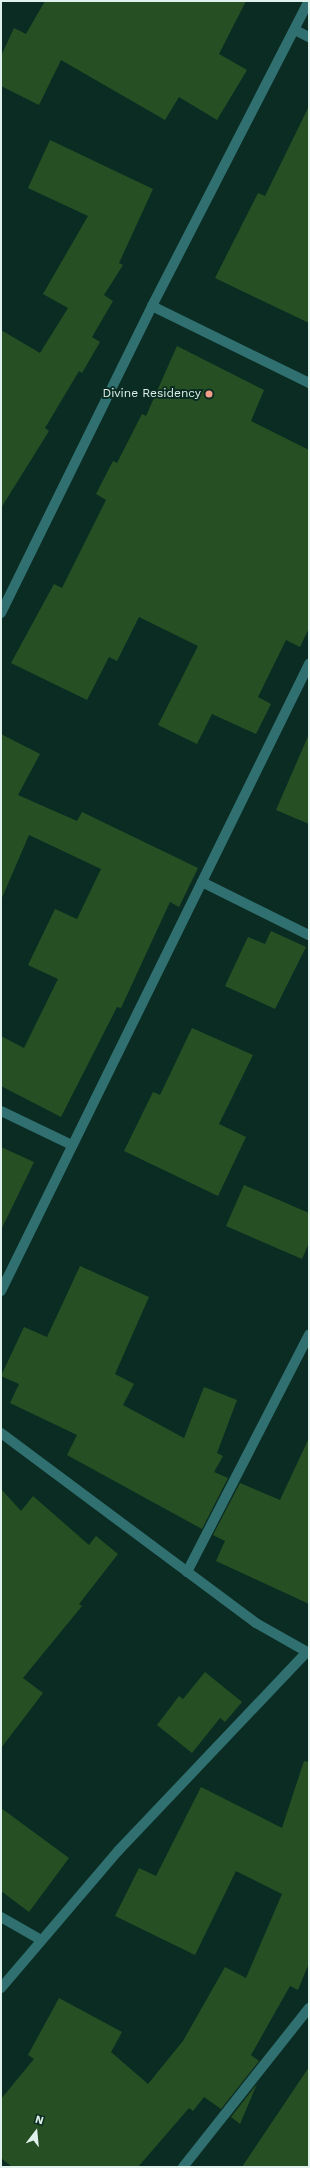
<!DOCTYPE html>
<html>
<head>
<meta charset="utf-8">
<style>
  body { margin:0 }
  #map { position:relative; width:310px; height:2168px; overflow:hidden; background:#0b2c22; font-family:"Work Sans",sans-serif }
  div>[style] { position:absolute }
  .building>* { inset:0; background:#274f24 }
  .street>* { height:10px; margin:-5px; padding:0 5px; transform-origin:5px; border-radius:5px; background:#317071 }
  .dots>* { width:11px; height:11px; translate:-50% -50%; box-sizing:border-box; border:2px solid #0b2c22; border-radius:50% }
  span { translate:-50% -50%; white-space:nowrap; text-align:center; line-height:1.15; -webkit-text-stroke:4px #0b2c22; paint-order:stroke }
  .poi-label { font-size:12px; color:#dff1ea }
  .right { translate:-100% -50%; text-align:right }
  .frame { position:absolute; inset:0; border:2px solid #dff1ea; pointer-events:none }
  .north { position:absolute; left:16px; top:2112px; width:40px; height:40px; -webkit-text-stroke:3px #0b2c22; paint-order:stroke; rotate:16deg; font-size:11px; font-weight:700; line-height:16px; text-align:center; color:#dff1ea }
  .north::after { content:''; display:block; margin:auto; width:14px; height:18px; background:#dff1ea; clip-path:polygon(50% 0,100% 100%,50% 72%,0 100%) }
</style>
</head>
<body>
<div id="map">
  <div class="building">
    <div style="clip-path:polygon(45px 1px,246px 1px,219px 54px,247px 70px,217px 120px,179px 97px,165px 120px,61px 60px,39px 105px,1px 86px,1px 56px,14px 28px,26px 34px)"></div>
    <div style="clip-path:polygon(309px 106px,309px 323px,215px 278px,258px 193px,265px 196px)"></div>
    <div style="clip-path:polygon(50px 140px,153px 189px,119px 263px,123px 265px,104px 295px,113px 301px,92px 337px,100px 342px,82px 373px,79px 371px,45px 428px,49px 431px,1px 508px,1px 330px,40px 353px,68px 308px,43px 294px,88px 216px,28px 188px)"></div>
    <div style="clip-path:polygon(177px 346px,264px 390px,251px 421px,309px 450px,309px 628px,300px 647px,286px 640px,258px 697px,271px 704px,256px 734px,212px 714px,197px 744px,158px 725px,198px 646px,139px 617px,117px 661px,109px 657px,87px 700px,11px 663px,54px 584px,62px 588px,106px 500px,96px 494px,113px 461px,117px 463px,142px 414px,146px 416px)"></div>
    <div style="clip-path:polygon(1px 734px,40px 754px,18px 795px,77px 821px,82px 812px,198px 868px,179px 907px,170px 902px,121px 1008px,117px 1007px,61px 1117px,1px 1086px,1px 1036px,24px 1048px,58px 979px,28px 965px,55px 909px,77px 919px,101px 869px,29px 835px,1px 900px)"></div>
    <div style="clip-path:polygon(309px 734px,309px 824px,276px 810px)"></div>
    <div style="clip-path:polygon(271px 931px,306px 947px,275px 1009px,225px 986px,248px 937px,265px 944px)"></div>
    <div style="clip-path:polygon(192px 1028px,253px 1055px,219px 1124px,246px 1137px,218px 1196px,124px 1151px,153px 1092px,160px 1095px)"></div>
    <div style="clip-path:polygon(1px 1147px,34px 1162px,1px 1230px)"></div>
    <div style="clip-path:polygon(244px 1185px,309px 1213px,309px 1243px,302px 1259px,226px 1226px)"></div>
    <div style="clip-path:polygon(80px 1266px,149px 1297px,115px 1374px,134px 1384px,123px 1405px,184px 1438px,204px 1387px,237px 1400px,217px 1453px,223px 1456px,214px 1472px,228px 1478px,202px 1529px,67px 1455px,77px 1435px,10px 1403px,19px 1384px,1px 1376px,24px 1327px,47px 1337px)"></div>
    <div style="clip-path:polygon(309px 1438px,309px 1604px,216px 1561px,225px 1541px,213px 1535px,240px 1483px,280px 1500px)"></div>
    <div style="clip-path:polygon(1px 1489px,21px 1511px,33px 1496px,89px 1545px,96px 1536px,118px 1554px,79px 1604px,82px 1606px,23px 1678px,43px 1693px,1px 1748px)"></div>
    <div style="clip-path:polygon(205px 1672px,242px 1702px,225px 1722px,220px 1718px,192px 1753px,157px 1725px,179px 1696px,183px 1699px)"></div>
    <div style="clip-path:polygon(304px 1761px,309px 1762px,309px 1963px,298px 1990px,290px 1986px,251px 2055px,259px 2061px,221px 2109px,204px 2097px,193px 2111px,189px 2108px,138px 2167px,12px 2167px,1px 2158px,1px 2099px,34px 2059px,28px 2055px,59px 1998px,122px 2032px,111px 2052px,148px 2084px,183px 2041px,225px 1967px,246px 1978px,282px 1894px,236px 1871px,195px 1955px,115px 1916px,139px 1868px,156px 1876px,201px 1787px,282px 1828px)"></div>
    <div style="clip-path:polygon(1px 1808px,69px 1858px,29px 1912px,1px 1891px)"></div>
    <div style="clip-path:polygon(309px 2067px,309px 2167px,242px 2167px)"></div>
    <div style="clip-path:polygon(257px 2084px,240px 2124px,231px 2117px)"></div>
  </div>
  <div class="street">
    <div style="left:295px;top:30px;width:16px;rotate:27deg"></div>
    <div style="left:152px;top:306px;width:175px;rotate:26.1deg"></div>
    <div style="left:1px;top:613px;width:342px;rotate:-63.8deg"></div>
    <div style="left:152px;top:306px;width:343px;rotate:-62.8deg"></div>
    <div style="left:202px;top:882px;width:119px;rotate:26.4deg"></div>
    <div style="left:1px;top:1111px;width:79px;rotate:25.6deg"></div>
    <div style="left:1px;top:1291px;width:699px;rotate:-63.84deg"></div>
    <div style="left:1px;top:1433px;width:318px;rotate:36.7deg"></div>
    <div style="left:256px;top:1623px;width:61px;rotate:29.5deg"></div>
    <div style="left:187px;top:1572px;width:267px;rotate:-62.8deg"></div>
    <div style="left:1px;top:1917px;width:46px;rotate:29.9deg"></div>
    <div style="left:1px;top:1988px;width:180px;rotate:-49.5deg"></div>
    <div style="left:118px;top:1851px;width:274px;rotate:-46.5deg"></div>
    <div style="left:183px;top:2167px;width:203px;rotate:-51.6deg"></div>
  </div>
  <div class="dots">
    <div style="left:209px;top:394px;background:#f49e8a"></div>
  </div>
  <div class="poi-label">
    <span class="right" style="left:201px;top:394px">Divine Residency</span>
  </div>
  <div class="frame"></div>
  <div class="north">N</div>
</div>
</body>
</html>
